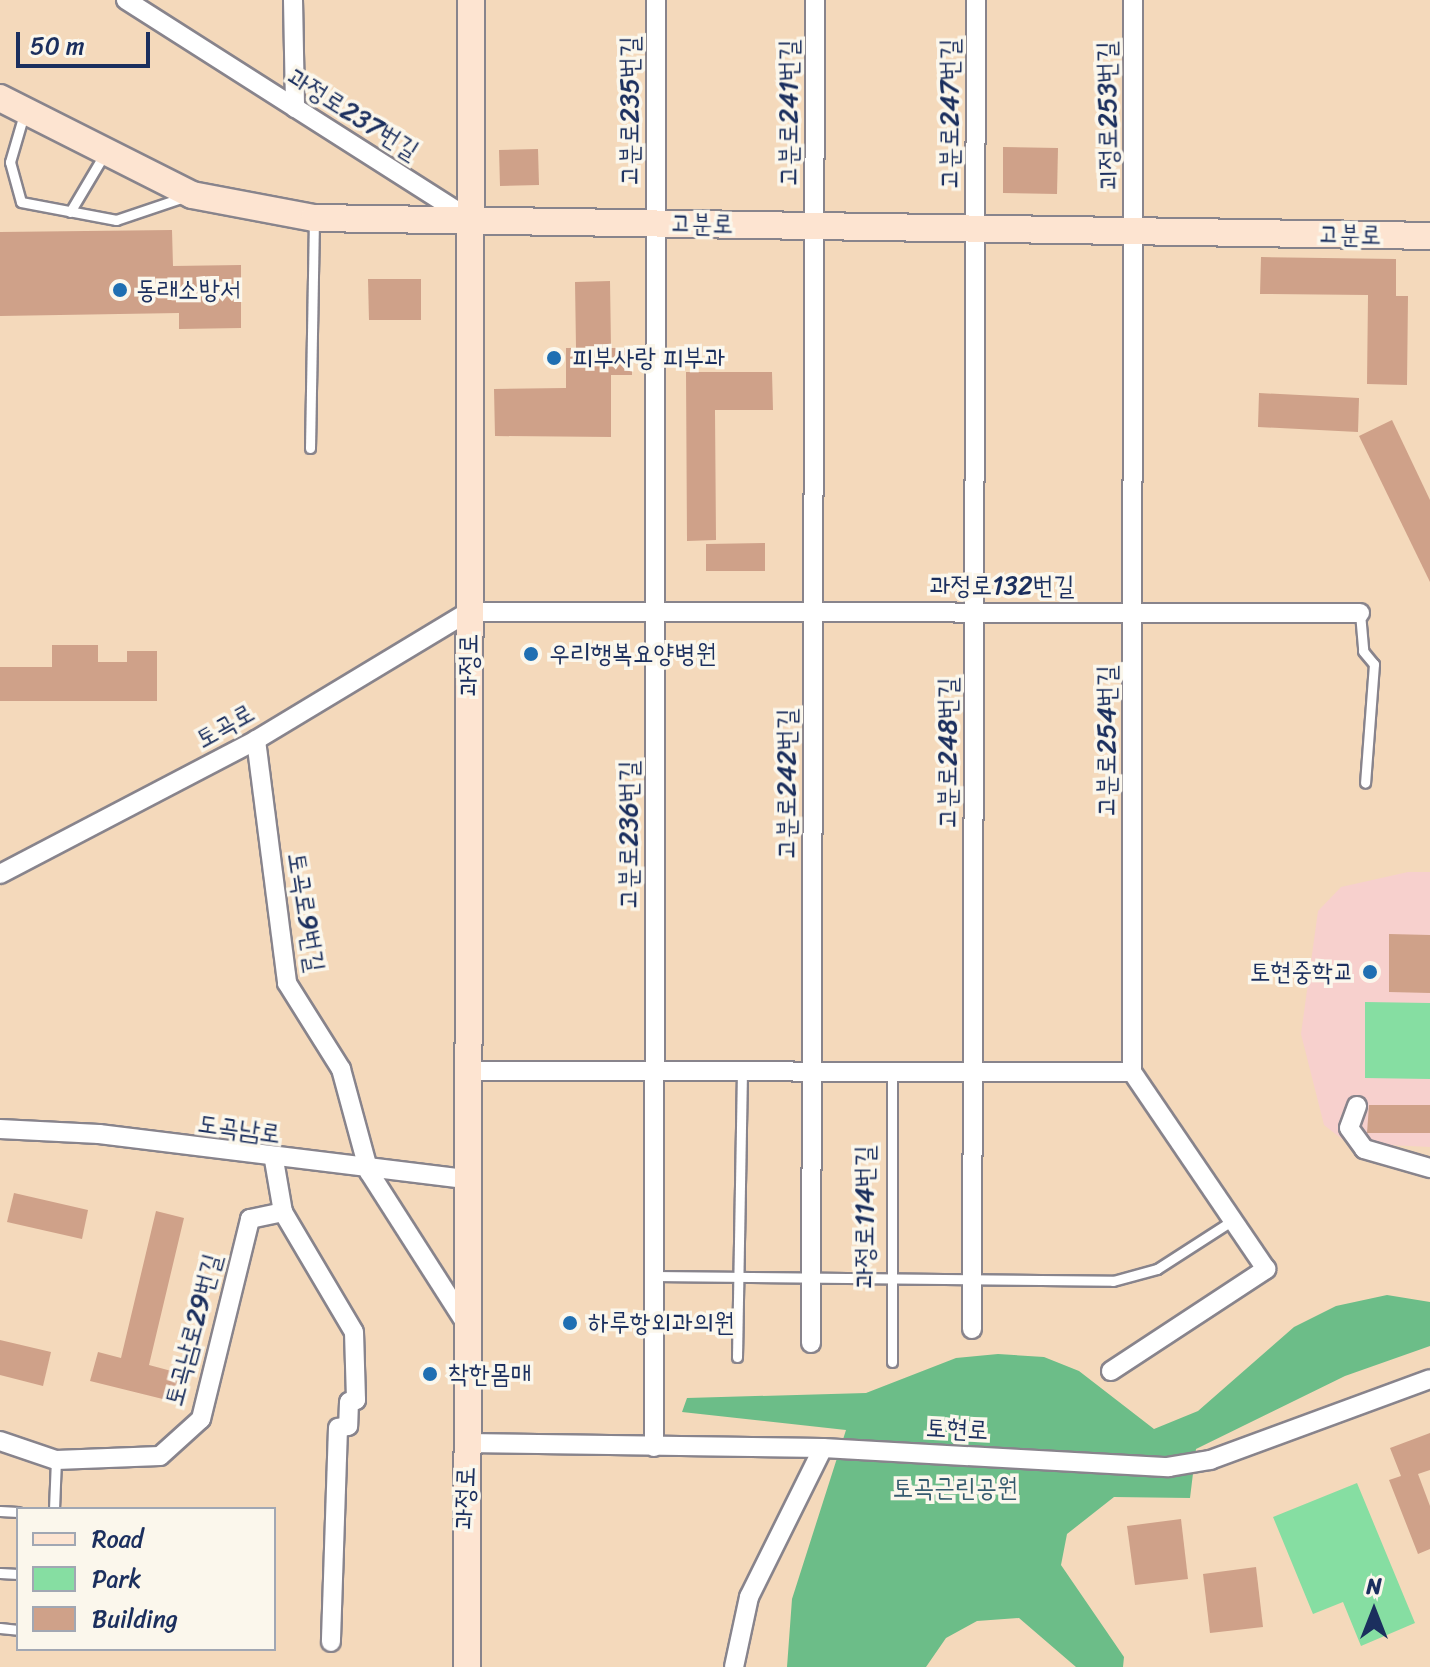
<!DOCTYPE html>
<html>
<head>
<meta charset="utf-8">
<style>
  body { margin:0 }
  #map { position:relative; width:1430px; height:1667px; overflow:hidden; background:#f4d9bb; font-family:Sriracha,"Poor Story",sans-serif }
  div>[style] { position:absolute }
  .built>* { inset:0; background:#f7d0cd }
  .green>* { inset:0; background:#86dea2 }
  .forest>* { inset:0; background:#6cbd88 }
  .building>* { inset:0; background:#cfa189 }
  .roads { filter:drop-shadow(2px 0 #88848c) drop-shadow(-2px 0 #88848c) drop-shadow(0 2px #88848c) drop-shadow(0 -2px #88848c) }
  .lane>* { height:9px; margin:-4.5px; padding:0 4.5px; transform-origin:4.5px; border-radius:4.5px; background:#fff }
  .street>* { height:18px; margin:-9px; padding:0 9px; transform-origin:9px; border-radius:9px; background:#fff }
  .secondary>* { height:26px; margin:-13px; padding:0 13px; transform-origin:13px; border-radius:13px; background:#fde4d1 }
  .dots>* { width:22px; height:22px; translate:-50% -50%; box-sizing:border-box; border:4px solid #fbf7ec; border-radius:50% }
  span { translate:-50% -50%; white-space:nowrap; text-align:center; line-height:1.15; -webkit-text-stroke:7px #fbf7ec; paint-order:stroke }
  .street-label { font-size:26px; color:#1b2f5e }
  .poi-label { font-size:26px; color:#1b2f5e }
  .left { translate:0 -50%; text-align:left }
  .right { translate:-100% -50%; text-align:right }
  .park-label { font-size:26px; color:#365b6f }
  .legend { position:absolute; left:16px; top:1507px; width:260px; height:144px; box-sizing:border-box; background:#fbf7ec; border:2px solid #a1a7b3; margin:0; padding:10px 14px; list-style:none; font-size:24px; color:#1b2f5e }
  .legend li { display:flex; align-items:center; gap:16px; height:40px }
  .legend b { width:40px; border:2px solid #a1a7b3 }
  .north { position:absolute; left:1334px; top:1571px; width:80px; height:80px; -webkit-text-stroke:6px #fbf7ec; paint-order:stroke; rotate:0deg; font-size:22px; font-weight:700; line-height:32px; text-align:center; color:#1b2f5e }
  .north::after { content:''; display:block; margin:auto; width:28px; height:36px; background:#1b2f5e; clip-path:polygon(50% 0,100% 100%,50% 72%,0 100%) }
  .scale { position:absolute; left:16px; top:32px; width:134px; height:36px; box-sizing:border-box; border:4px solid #1b2f5e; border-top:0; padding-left:10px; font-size:24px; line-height:28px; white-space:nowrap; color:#1b2f5e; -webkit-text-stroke:6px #fbf7ec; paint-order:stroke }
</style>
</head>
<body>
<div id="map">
  <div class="built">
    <div style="clip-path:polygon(1408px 872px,1430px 872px,1430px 1147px,1347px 1143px,1324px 1125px,1301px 1034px,1318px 911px,1341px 887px)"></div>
  </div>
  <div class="green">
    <div style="clip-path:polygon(1365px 1002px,1430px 1003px,1430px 1079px,1365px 1078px)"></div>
    <div style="clip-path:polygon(1357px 1483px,1415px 1623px,1361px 1646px,1343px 1602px,1313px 1614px,1273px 1517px)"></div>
  </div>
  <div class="forest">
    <div style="clip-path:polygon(1387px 1295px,1430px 1302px,1430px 1346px,1345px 1376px,1196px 1449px,1190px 1498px,1114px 1497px,1067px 1534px,1061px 1565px,1124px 1657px,1123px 1667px,1076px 1667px,1019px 1618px,977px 1621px,946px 1638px,926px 1667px,787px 1667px,792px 1599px,846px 1430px,682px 1412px,687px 1398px,866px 1393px,956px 1358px,998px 1354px,1044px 1357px,1079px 1371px,1154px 1429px,1198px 1411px,1294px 1327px,1336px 1306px)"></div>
  </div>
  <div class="building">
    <div style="clip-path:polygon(1003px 147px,1058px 148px,1057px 194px,1003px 193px)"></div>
    <div style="clip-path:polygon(538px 149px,539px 185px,500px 186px,499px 150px)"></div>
    <div style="clip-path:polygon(172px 230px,173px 266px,241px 265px,241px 328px,179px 329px,179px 313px,0 316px,0 232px)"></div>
    <div style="clip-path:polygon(1261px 257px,1396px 259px,1396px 296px,1408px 296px,1407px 385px,1367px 384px,1368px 295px,1260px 294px)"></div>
    <div style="clip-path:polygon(368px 279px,421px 279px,421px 320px,369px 320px)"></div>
    <div style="clip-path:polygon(610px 281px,611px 348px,632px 348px,632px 375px,611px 375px,611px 437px,495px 436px,494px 389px,566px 388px,566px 348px,576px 348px,575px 282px)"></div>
    <div style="clip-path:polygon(686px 372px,772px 372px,773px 410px,715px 410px,716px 540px,687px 541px)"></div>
    <div style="clip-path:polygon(1259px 393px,1359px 398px,1358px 432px,1258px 427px)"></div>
    <div style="clip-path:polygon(1392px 420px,1430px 500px,1430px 582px,1359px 436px)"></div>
    <div style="clip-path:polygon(765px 543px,765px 571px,706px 571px,706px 544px)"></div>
    <div style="clip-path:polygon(52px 645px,98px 645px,98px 662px,127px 662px,127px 651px,157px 651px,157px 701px,0 701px,0 667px,52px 667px)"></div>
    <div style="clip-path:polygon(1389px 934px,1430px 935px,1430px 993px,1389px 992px)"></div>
    <div style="clip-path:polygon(1369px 1105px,1430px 1105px,1430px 1133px,1367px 1133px)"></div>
    <div style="clip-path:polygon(14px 1193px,88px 1210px,82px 1239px,7px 1222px)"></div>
    <div style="clip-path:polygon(156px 1211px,184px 1218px,149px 1365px,190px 1376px,183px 1404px,90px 1381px,98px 1352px,121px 1358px)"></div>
    <div style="clip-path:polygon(0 1340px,51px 1352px,43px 1386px,0 1375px)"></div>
    <div style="clip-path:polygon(1430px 1433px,1430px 1470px,1418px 1474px,1430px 1506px,1430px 1549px,1418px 1554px,1389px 1480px,1401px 1476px,1390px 1448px)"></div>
    <div style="clip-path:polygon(1181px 1519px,1188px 1579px,1135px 1585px,1127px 1526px)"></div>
    <div style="clip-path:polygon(1256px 1567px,1263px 1627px,1210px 1633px,1203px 1574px)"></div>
  </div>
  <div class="roads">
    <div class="lane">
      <div style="left:24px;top:114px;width:50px;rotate:106.3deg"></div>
      <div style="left:10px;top:162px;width:41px;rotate:74.6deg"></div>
      <div style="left:21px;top:202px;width:97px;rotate:10.7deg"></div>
      <div style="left:116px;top:220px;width:72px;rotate:-18.7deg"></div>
      <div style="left:70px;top:212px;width:69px;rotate:-59.3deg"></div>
      <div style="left:310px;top:448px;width:229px;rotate:-89deg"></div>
      <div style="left:1360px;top:613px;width:38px;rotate:85deg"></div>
      <div style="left:1363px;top:651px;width:17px;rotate:50deg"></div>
      <div style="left:1374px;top:664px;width:119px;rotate:94.3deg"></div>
      <div style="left:892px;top:1072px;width:290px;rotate:90deg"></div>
      <div style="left:654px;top:1276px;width:459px;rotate:0.6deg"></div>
      <div style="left:1113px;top:1281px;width:46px;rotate:-15.3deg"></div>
      <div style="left:1157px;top:1269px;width:90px;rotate:-32.8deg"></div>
      <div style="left:737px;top:1357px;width:285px;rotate:-89deg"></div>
      <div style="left:54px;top:1509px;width:49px;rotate:-87.7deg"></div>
      <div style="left:0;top:1511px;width:18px;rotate:3deg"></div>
      <div style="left:0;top:1573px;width:18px;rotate:3deg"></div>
      <div style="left:0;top:1628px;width:18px;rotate:6deg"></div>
    </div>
    <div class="street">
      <div style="left:126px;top:0;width:409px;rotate:32.5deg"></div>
      <div style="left:293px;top:0;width:108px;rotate:88.9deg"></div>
      <div style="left:256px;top:740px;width:245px;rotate:82.7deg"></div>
      <div style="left:287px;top:983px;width:102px;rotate:57.9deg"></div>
      <div style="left:341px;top:1069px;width:107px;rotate:74.8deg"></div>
      <div style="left:369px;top:1172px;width:184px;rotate:57.4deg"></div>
      <div style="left:0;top:874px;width:289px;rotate:-27.6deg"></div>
      <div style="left:256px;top:740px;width:248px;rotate:-31.1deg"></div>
      <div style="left:468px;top:612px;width:892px;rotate:0.06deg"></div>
      <div style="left:471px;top:1071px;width:661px;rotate:0.09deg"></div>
      <div style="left:1357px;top:1106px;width:23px;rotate:110deg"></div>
      <div style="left:1349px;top:1128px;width:26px;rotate:54deg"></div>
      <div style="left:1364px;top:1149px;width:69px;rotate:16.1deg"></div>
      <div style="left:0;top:1129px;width:99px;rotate:2.9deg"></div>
      <div style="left:99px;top:1134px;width:375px;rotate:7deg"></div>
      <div style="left:274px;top:1160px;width:53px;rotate:80.2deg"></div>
      <div style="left:283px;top:1212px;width:139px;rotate:59.4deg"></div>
      <div style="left:354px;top:1332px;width:68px;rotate:88.3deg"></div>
      <div style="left:356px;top:1400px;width:7px;rotate:164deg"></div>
      <div style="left:349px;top:1402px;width:24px;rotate:92deg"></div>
      <div style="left:348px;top:1426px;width:10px;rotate:169deg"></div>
      <div style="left:338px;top:1428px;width:214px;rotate:91.9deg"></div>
      <div style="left:972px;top:1329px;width:1329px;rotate:-89.83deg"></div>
      <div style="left:811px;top:1343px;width:1343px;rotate:-89.83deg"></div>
      <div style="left:1111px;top:1371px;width:186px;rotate:-33.3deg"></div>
      <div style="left:1266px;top:1269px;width:238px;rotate:-124.2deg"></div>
      <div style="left:1132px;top:1072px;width:1072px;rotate:-89.95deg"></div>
      <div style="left:0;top:1441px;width:59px;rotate:18.7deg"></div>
      <div style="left:56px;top:1460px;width:104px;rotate:-2.2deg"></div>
      <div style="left:160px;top:1456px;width:55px;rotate:-42.1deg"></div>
      <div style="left:201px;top:1419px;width:206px;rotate:-76.2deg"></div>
      <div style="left:250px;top:1219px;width:34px;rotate:-12deg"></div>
      <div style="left:467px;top:1443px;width:356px;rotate:0.8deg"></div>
      <div style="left:823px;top:1448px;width:346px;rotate:3.2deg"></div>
      <div style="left:1168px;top:1467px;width:43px;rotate:-9.5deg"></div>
      <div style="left:1210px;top:1460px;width:234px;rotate:-20.2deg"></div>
      <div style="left:654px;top:1447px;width:1447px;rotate:-89.92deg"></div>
      <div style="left:734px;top:1667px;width:72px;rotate:-77.9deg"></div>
      <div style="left:749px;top:1597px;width:166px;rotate:-63.6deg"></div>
    </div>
    <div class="secondary">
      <div style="left:0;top:98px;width:215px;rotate:26.8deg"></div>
      <div style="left:192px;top:195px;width:124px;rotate:10.7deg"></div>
      <div style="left:314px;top:218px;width:1116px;rotate:0.92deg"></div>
      <div style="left:467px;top:1667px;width:1667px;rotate:-89.86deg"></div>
    </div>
  </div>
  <div class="dots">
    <div style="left:120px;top:290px;background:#1f6fb2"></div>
    <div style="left:554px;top:358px;background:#1f6fb2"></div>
    <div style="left:531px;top:654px;background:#1f6fb2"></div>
    <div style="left:1370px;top:972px;background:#1f6fb2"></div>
    <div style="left:570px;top:1323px;background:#1f6fb2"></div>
    <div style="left:430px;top:1374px;background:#1f6fb2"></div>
  </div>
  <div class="street-label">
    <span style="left:630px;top:111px;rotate:-90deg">고분로235번길</span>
    <span style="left:789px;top:113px;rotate:-90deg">고분로241번길</span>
    <span style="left:353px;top:114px;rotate:32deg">과정로237번길</span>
    <span style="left:950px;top:114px;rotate:-90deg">고분로247번길</span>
    <span style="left:1108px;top:116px;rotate:-91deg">괴정로253번길</span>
    <span style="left:702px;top:224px;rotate:1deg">고분로</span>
    <span style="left:1350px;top:235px;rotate:1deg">고분로</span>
    <span style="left:1002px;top:586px">과정로132번길</span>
    <span style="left:469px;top:665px;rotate:-90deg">과정로</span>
    <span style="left:225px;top:726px;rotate:-29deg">토곡로</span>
    <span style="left:1107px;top:741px;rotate:-90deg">고분로254번길</span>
    <span style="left:948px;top:753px;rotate:-90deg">고분로248번길</span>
    <span style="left:787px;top:784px;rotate:-90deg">고분로242번길</span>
    <span style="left:629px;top:835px;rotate:-90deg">고분로236번길</span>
    <span style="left:306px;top:912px;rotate:81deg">토곡로9번길</span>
    <span style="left:239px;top:1129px;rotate:8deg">도곡남로</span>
    <span style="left:865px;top:1217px;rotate:-90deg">과정로114번길</span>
    <span style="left:193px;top:1330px;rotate:-75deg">토곡남로29번길</span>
    <span style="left:957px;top:1429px;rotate:3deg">토현로</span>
    <span style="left:465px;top:1498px;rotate:-88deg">과정로</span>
  </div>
  <div class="poi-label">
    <span class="left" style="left:136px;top:290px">동래소방서</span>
    <span class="left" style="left:572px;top:358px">피부사랑 피부과</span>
    <span class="left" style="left:549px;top:654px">우리행복요양병원</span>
    <span class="right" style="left:1354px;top:972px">토현중학교</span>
    <span class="left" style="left:588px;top:1323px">하루항외과의원</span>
    <span class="left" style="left:448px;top:1374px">착한몸매</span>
  </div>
  <div class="park-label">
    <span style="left:955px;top:1488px">토곡근린공원</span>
  </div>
  <ul class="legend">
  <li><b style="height:10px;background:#fde4d1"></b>Road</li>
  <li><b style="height:22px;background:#86dea2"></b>Park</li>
  <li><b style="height:22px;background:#cfa189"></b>Building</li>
  </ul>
  <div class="north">N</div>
  <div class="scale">50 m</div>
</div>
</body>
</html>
